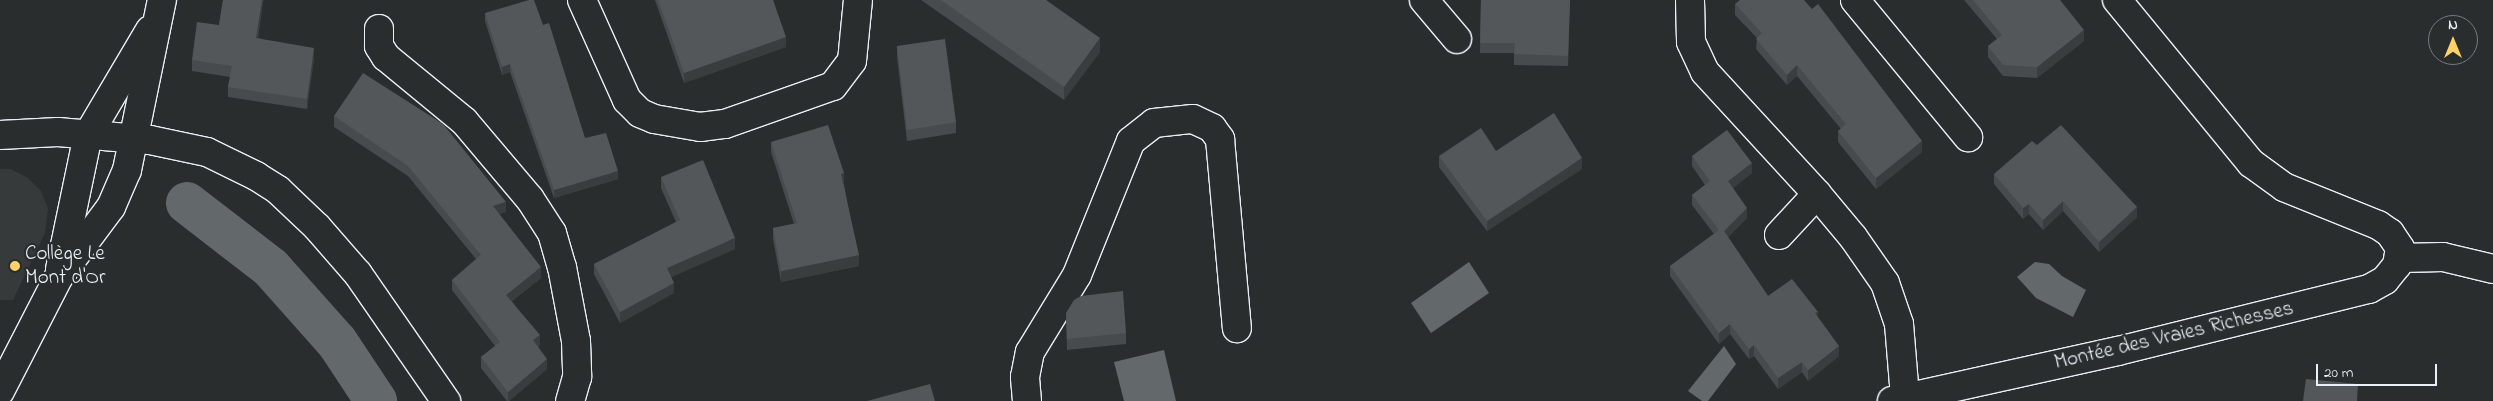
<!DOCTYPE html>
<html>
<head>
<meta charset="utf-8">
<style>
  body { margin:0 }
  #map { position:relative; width:2493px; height:401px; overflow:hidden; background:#2a2d2e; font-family:"Indie Flower",sans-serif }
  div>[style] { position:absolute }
  .built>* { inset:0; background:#363a3b }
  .water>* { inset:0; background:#63686b }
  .canal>* { height:42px; margin:-21px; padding:0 21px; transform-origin:21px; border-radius:21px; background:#63686b }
  .roads { filter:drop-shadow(1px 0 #e8f1f8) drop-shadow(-1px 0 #e8f1f8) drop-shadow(0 1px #e8f1f8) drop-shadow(0 -1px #e8f1f8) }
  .minor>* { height:28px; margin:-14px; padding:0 14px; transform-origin:14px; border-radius:14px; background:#2a2d2e }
  .wall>* { inset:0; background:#474b4d }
  .shaded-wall>* { inset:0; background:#3a3d3e }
  .building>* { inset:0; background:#535759 }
  .dots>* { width:14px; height:14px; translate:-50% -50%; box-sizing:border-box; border:2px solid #2a2d2e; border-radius:50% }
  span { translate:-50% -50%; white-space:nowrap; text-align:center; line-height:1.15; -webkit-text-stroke:4.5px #2a2d2e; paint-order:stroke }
  .poi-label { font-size:21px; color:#e8f1f8 }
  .left { translate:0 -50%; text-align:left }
  .street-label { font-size:21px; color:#e8f1f8 }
  .north { position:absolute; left:2428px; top:15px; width:50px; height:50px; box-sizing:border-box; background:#2a2d2e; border:1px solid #767b7f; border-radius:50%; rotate:0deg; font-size:14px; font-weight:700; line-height:20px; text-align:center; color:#e8f1f8 }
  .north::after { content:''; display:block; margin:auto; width:18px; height:22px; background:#ffd166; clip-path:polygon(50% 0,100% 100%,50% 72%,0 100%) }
  .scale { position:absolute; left:2316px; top:364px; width:121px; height:22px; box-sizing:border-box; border:2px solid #e8f1f8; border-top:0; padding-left:6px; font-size:15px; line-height:18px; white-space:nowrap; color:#e8f1f8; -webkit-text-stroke:4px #2a2d2e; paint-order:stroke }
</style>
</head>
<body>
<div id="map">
  <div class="built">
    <div style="clip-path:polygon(0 169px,11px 169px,28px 178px,41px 191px,48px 208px,45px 233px,13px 300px,0 300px)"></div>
  </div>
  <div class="water">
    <div style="clip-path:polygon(1469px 262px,1489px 293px,1431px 333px,1411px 303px)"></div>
    <div style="clip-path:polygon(2035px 262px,2049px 264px,2062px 276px,2086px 290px,2073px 317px,2036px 298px,2017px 277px)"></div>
    <div style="clip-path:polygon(1724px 346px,1736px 364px,1708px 401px,1702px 401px,1688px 391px)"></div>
    <div style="clip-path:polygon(1164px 350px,1176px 401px,1124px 401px,1114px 362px)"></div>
  </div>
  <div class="canal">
    <div style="left:187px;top:203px;width:106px;rotate:37.7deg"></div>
    <div style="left:271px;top:268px;width:99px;rotate:48.3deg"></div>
    <div style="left:337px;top:342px;width:71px;rotate:56.5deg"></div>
  </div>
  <div class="roads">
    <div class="minor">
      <div style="left:582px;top:0;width:110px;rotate:65.8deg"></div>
      <div style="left:627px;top:100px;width:18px;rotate:45deg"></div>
      <div style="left:640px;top:113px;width:15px;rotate:23deg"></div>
      <div style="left:654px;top:119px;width:47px;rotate:9.9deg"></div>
      <div style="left:700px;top:127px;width:25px;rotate:-7deg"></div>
      <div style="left:725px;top:124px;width:114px;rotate:-19.4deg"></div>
      <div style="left:833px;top:86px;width:31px;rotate:-53deg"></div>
      <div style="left:852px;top:61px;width:61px;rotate:-84.4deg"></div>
      <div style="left:1424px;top:0;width:51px;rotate:49.8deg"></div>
      <div style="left:1690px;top:0;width:42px;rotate:88.6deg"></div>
      <div style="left:1691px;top:42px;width:33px;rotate:65deg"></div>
      <div style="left:1705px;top:72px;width:166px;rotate:47.4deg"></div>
      <div style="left:1817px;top:194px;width:56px;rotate:50.1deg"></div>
      <div style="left:1853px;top:237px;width:56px;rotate:55.2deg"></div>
      <div style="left:1885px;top:283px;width:43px;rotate:71.1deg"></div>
      <div style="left:1899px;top:324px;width:73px;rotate:85.3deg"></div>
      <div style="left:1855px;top:0;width:178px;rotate:50.5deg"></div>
      <div style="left:379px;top:29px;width:17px;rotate:90deg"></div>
      <div style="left:379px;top:46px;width:13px;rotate:58deg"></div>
      <div style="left:386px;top:57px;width:101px;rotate:39.4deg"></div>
      <div style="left:464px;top:121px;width:102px;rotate:49.8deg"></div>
      <div style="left:530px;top:199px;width:40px;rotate:57.1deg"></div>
      <div style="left:552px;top:233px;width:35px;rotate:74deg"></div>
      <div style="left:562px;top:267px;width:75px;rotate:79.3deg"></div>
      <div style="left:576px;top:341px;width:36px;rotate:88deg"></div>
      <div style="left:577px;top:377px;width:25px;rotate:106deg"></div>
      <div style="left:0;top:135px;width:58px;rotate:-3deg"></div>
      <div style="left:58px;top:132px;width:92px;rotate:5deg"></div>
      <div style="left:150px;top:140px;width:58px;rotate:11.9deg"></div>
      <div style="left:207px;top:152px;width:55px;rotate:26.1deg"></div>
      <div style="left:256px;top:176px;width:26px;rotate:32deg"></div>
      <div style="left:278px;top:190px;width:54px;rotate:43.5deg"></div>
      <div style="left:317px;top:227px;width:62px;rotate:48.9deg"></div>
      <div style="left:358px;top:274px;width:155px;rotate:55.3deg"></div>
      <div style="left:1779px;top:235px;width:56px;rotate:-47.2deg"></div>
      <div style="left:2400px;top:258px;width:43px;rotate:-1.3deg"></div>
      <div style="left:2443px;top:257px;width:51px;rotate:13.5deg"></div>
      <div style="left:60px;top:269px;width:137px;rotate:-78.2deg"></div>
      <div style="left:88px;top:135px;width:122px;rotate:-59.4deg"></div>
      <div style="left:0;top:391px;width:127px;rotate:-62.8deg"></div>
      <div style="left:58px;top:278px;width:89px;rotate:-53.3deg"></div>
      <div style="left:111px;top:207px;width:40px;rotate:-66.6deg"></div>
      <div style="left:127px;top:170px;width:174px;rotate:-78.4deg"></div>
      <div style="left:1027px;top:401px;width:24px;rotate:-95deg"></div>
      <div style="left:1025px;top:377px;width:25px;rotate:-79deg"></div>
      <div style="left:1030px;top:352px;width:90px;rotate:-58.6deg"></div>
      <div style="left:1077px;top:275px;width:144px;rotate:-68.1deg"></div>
      <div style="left:1131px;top:141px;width:29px;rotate:-38deg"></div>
      <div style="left:1154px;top:123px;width:39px;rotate:-6deg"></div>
      <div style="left:1193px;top:119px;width:21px;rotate:25deg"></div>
      <div style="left:1212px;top:128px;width:14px;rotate:54deg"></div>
      <div style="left:1220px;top:139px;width:190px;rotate:84.9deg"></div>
      <div style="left:1892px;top:401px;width:231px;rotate:-12.5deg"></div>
      <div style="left:2118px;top:351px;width:259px;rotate:-13.9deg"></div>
      <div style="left:2369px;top:289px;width:18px;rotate:-29deg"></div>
      <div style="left:2385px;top:280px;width:19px;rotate:-51deg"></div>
      <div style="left:2397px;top:265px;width:17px;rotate:-80deg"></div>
      <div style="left:2400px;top:248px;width:18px;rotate:-124deg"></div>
      <div style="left:2390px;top:233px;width:14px;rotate:-146deg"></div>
      <div style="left:2378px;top:225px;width:101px;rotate:-158deg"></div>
      <div style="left:2284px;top:187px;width:41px;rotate:-144deg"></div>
      <div style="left:2251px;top:163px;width:211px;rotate:-129.4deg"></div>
    </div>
  </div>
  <div class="wall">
    <div style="clip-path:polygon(223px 0,264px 0,263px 2px,258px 38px,314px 58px,307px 109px,228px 97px,228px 87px,230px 77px,192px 71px,192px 60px,219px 25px)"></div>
    <div style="clip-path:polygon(655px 0,773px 0,786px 47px,684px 83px)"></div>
    <div style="clip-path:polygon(921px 0,1046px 0,1100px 52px,1064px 100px)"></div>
    <div style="clip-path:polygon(1481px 0,1570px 0,1568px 66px,1514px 65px,1514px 53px,1480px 53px)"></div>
    <div style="clip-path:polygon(1964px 0,2060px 0,2084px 41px,2037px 78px,2003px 76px,1988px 57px,1988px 46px,1997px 39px)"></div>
    <div style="clip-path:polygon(1735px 4px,1922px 152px,1876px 189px,1838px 142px,1838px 131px,1841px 129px,1797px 76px,1787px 85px,1756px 49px,1757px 38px,1735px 15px)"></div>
    <div style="clip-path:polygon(485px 13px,543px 25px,585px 138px,618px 179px,554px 198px,510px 72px,502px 75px,485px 21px)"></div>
    <div style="clip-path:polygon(897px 46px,956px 122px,956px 133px,907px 141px,897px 57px)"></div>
    <div style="clip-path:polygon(334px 116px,506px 212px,499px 214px,541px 278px,512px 301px,540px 345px,538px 347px,547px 369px,509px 401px,507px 401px,481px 368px,481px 357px,495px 346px,452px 290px,452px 280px,476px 259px,408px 176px,334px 127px)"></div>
    <div style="clip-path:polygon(771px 142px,844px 184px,859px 266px,781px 282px,773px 239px,773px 228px,794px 224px,771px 152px)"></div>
    <div style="clip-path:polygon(1496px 151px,1582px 169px,1487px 231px,1439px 167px,1439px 156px)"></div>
    <div style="clip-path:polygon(1692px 156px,1752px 173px,1733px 188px,1747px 218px,1728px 237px,1768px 296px,1818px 318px,1839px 356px,1808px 381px,1802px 372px,1778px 389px,1754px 356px,1749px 359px,1730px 334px,1719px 344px,1670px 276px,1670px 266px,1714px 234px,1692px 205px,1692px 195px,1705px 185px,1692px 166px)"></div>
    <div style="clip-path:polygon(1994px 174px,2137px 217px,2099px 252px,2063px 211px,2043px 230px,2029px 214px,2023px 219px,1994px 184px)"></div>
    <div style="clip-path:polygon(661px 177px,735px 249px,671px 277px,674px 293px,620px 323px,594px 274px,594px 264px,676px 222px,661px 188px)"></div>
    <div style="clip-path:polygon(1066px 313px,1126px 333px,1126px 344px,1067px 350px)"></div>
  </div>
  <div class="shaded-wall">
    <div style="clip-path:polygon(262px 0,264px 0,263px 2px,256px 49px,256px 38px)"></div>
    <div style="clip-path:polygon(2084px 30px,2084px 41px,2037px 78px,2037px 67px)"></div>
    <div style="clip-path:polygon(786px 37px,786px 47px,684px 83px,684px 73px)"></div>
    <div style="clip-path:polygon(1100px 38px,1100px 52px,1064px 100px,1064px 87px)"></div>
    <div style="clip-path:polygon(314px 48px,314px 58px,307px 109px,307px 99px)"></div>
    <div style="clip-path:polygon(510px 64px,510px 72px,502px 75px,502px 67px)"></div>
    <div style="clip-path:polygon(1797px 65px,1797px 76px,1787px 85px,1787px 75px)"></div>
    <div style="clip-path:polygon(1922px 141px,1922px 152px,1876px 189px,1876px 178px)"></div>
    <div style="clip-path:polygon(1582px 158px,1582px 169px,1487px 231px,1487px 221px)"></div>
    <div style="clip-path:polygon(1752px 163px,1752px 173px,1728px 192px,1728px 181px)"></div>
    <div style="clip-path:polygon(618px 171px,618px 179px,554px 198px,554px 190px)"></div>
    <div style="clip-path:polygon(844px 173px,844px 184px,841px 185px,841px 174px)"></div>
    <div style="clip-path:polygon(2063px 201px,2063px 211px,2043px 230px,2043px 220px)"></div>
    <div style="clip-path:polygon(506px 202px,506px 212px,493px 216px,493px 206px)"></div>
    <div style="clip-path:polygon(2029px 204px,2029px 214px,2023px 219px,2023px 208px)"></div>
    <div style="clip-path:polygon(2137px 207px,2137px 217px,2099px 252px,2099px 242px)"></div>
    <div style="clip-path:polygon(1747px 208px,1747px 218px,1724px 242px,1724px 231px)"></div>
    <div style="clip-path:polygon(735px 238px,735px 249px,667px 279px,667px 268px)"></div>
    <div style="clip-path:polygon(859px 255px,859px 266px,781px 282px,781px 271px)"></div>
    <div style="clip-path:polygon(541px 267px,541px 278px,506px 305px,506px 295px)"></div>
    <div style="clip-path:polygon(674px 283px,674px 293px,620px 323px,620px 312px)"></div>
    <div style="clip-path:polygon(1818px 312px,1818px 322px,1815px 313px)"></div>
    <div style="clip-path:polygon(1730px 324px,1730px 334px,1719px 344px,1719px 333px)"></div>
    <div style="clip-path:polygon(540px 335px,540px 345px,533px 350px,533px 340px)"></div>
    <div style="clip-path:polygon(1754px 345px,1754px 356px,1749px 359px,1749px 349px)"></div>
    <div style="clip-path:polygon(1839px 346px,1839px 356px,1808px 381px,1808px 370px)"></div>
    <div style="clip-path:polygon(547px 359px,547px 369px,509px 401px,508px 401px,508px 392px)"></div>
    <div style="clip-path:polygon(1802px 362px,1802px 372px,1778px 389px,1778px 378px)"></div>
  </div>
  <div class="building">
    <div style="clip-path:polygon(223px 0,262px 0,256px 38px,314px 48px,307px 99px,228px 87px,232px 66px,192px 60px,197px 22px,219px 25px)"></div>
    <div style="clip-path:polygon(529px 0,534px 0,543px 25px,549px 23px,585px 138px,606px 133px,618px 171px,554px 190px,510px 64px,502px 67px,485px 13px)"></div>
    <div style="clip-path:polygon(658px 0,773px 0,786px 37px,684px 73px)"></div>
    <div style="clip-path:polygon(941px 0,1046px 0,1100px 38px,1064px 87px)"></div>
    <div style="clip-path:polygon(1481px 0,1570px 0,1568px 56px,1514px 54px,1515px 43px,1480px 43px)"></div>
    <div style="clip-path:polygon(1740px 0,1804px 0,1812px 9px,1818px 4px,1922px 141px,1876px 178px,1838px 131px,1846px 124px,1797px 65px,1787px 75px,1756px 39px,1762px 33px,1735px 4px)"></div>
    <div style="clip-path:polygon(1973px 0,2060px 0,2084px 30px,2037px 67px,2003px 65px,1988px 46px,2002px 35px)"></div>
    <div style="clip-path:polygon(945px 39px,956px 122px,907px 130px,897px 46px)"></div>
    <div style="clip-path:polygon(363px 73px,443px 124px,506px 202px,493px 206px,541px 267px,506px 295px,540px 335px,533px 340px,547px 359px,508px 392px,481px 357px,500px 342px,452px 280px,481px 255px,408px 166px,334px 116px)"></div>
    <div style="clip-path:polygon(1554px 113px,1582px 158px,1487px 221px,1439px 156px,1481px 128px,1496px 151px)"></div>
    <div style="clip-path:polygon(828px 125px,844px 173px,841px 174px,859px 255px,781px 271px,773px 228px,797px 223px,771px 142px)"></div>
    <div style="clip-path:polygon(2061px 125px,2137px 207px,2099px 242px,2063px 201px,2043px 220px,2029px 204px,2023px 208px,1994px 174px,2032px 141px,2037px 145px)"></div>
    <div style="clip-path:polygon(1727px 130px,1752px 163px,1728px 181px,1747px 208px,1724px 231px,1768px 296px,1792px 279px,1818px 312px,1815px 313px,1839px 346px,1808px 370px,1802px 362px,1778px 378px,1754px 345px,1749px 349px,1730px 324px,1719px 333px,1670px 266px,1719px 230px,1692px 195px,1710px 181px,1692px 156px)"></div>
    <div style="clip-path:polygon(703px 160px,735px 238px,667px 268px,674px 283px,620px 312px,594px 264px,680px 220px,661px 177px)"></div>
    <div style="clip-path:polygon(1123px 291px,1126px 333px,1067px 339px,1066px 313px,1074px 300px,1081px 296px)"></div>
    <div style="clip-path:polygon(2306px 379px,2358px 384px,2357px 401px,2303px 401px)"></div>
    <div style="clip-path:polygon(930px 384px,935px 401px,867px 401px)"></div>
  </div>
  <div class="dots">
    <div style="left:15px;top:266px;background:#ffd166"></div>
  </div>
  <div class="poi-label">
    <span class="left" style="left:25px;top:266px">Collège Le<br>Mont d'Or</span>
  </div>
  <div class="street-label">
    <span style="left:2174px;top:336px;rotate:-13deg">Montée des Vraies Richesses</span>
  </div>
  <div class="north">N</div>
  <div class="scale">20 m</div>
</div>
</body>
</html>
